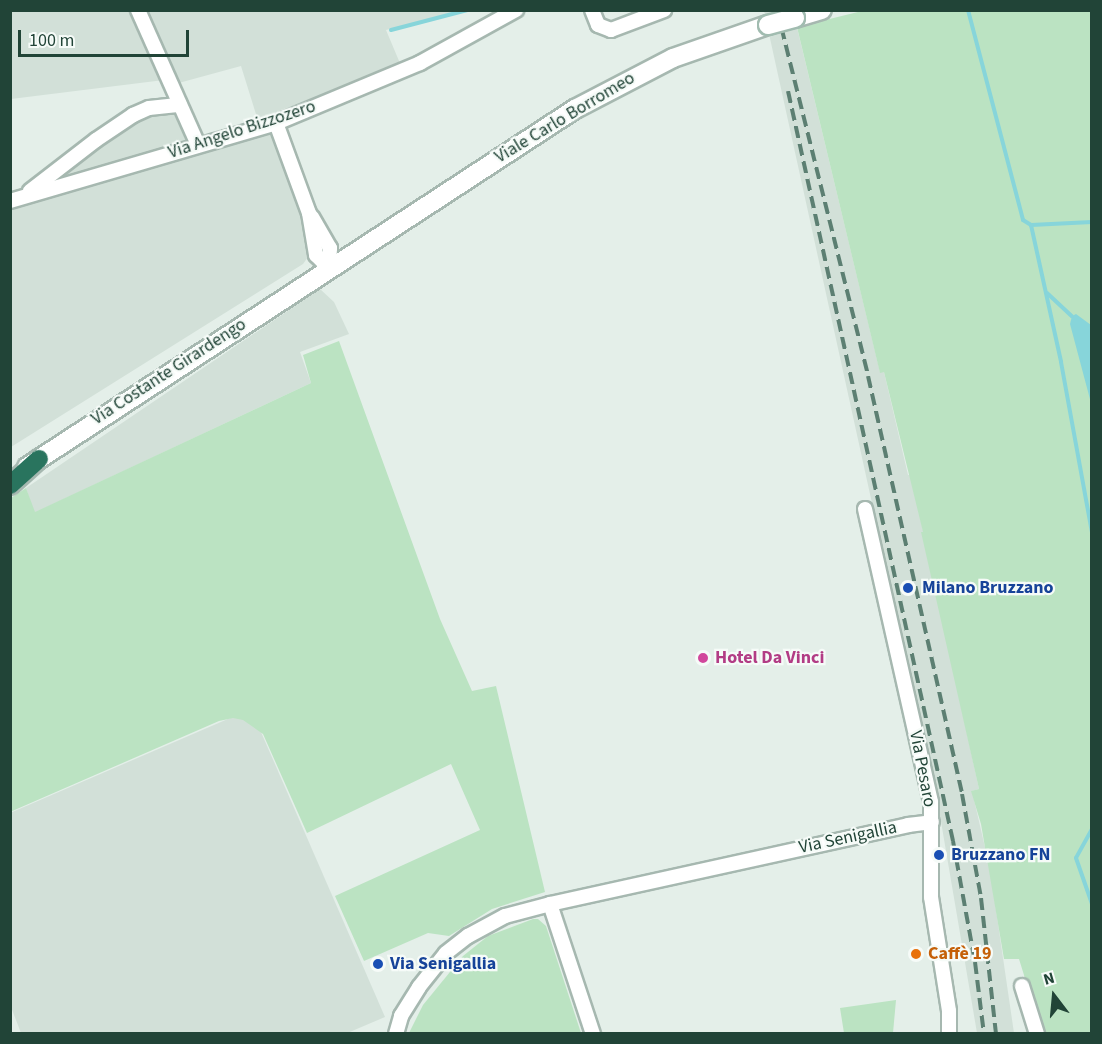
<!DOCTYPE html>
<html>
<head>
<meta charset="utf-8">
<style>
  body { margin:0 }
  #map { position:relative; width:1102px; height:1044px; overflow:hidden; background:#e4efe9; font-family:"Source Sans 3",sans-serif }
  div>[style] { position:absolute }
  .built>* { inset:0; background:#d2e0d8 }
  .green>* { inset:0; background:#bbe3c2 }
  .water>* { inset:0; background:#87d5da }
  .stream>* { height:4px; margin:-2px; padding:0 2px; transform-origin:2px; border-radius:2px; background:#87d5da }
  .roads { filter:drop-shadow(2px 0 #a6b8b0) drop-shadow(-2px 0 #a6b8b0) drop-shadow(0 2px #a6b8b0) drop-shadow(0 -2px #a6b8b0) }
  .street>* { height:14px; margin:-7px; padding:0 7px; transform-origin:7px; border-radius:7px; background:#fff }
  .secondary>* { height:18px; margin:-9px; padding:0 9px; transform-origin:9px; border-radius:9px; background:#fff }
  .highway>* { height:18px; margin:-9px; padding:0 9px; transform-origin:9px; border-radius:9px; background:#29745e }
  .rail>* { height:4px; margin-top:-2px; transform-origin:0; background:repeating-linear-gradient(90deg,#5c7f72 0 12px,transparent 0 18px) }
  .bridges { filter:drop-shadow(2px 0 #a1bcb0) drop-shadow(-2px 0 #a1bcb0) drop-shadow(0 2px #a1bcb0) drop-shadow(0 -2px #a1bcb0) }
  .secondary-bridge>* { height:18px; margin:-9px; padding:0 9px; transform-origin:9px; border-radius:9px; background:#fff }
  .dots>* { width:16px; height:16px; translate:-50% -50%; box-sizing:border-box; border:3px solid #f6fbf8; border-radius:50% }
  span { translate:-50% -50%; white-space:nowrap; text-align:center; line-height:1.15; -webkit-text-stroke:4.5px #f6fbf8; paint-order:stroke }
  .street-label { font-size:18px; color:#214437 }
  .transit-label { font-size:18px; color:#164399; font-weight:700 }
  .left { translate:0 -50%; text-align:left }
  .hotel-label { font-size:18px; color:#b23c85; font-weight:700 }
  .food-label { font-size:18px; color:#c56008; font-weight:700 }
  .frame { position:absolute; inset:0; border:12px solid #214437; pointer-events:none }
  .north { position:absolute; left:1024px; top:966px; width:60px; height:60px; -webkit-text-stroke:4px #f6fbf8; paint-order:stroke; rotate:344deg; font-size:16px; font-weight:700; line-height:24px; text-align:center; color:#214437 }
  .north::after { content:''; display:block; margin:auto; width:21px; height:27px; background:#214437; clip-path:polygon(50% 0,100% 100%,50% 72%,0 100%) }
  .scale { position:absolute; left:18px; top:30px; width:171px; height:27px; box-sizing:border-box; border:3px solid #214437; border-top:0; padding-left:8px; font-size:18px; line-height:21px; white-space:nowrap; color:#214437; -webkit-text-stroke:4px #f6fbf8; paint-order:stroke }
</style>
</head>
<body>
<div id="map">
  <div class="built">
    <div style="clip-path:polygon(10px 11px,134px 11px,164px 80px,11px 99px)"></div>
    <div style="clip-path:polygon(142px 11px,458px 11px,386px 30px,402px 68px,259px 124px,241px 66px,175px 84px)"></div>
    <div style="clip-path:polygon(764px 11px,793px 11px,880px 372px,884px 372px,908px 475px,911px 475px,979px 789px,972px 791px,990px 869px,1014px 1033px,977px 1033px,938px 804px)"></div>
    <div style="clip-path:polygon(174px 102px,196px 151px,273px 129px,306px 214px,310px 245px,308px 257px,303px 264px,11px 447px,10px 205px,129px 111px)"></div>
    <div style="clip-path:polygon(320px 289px,334px 302px,349px 334px,300px 352px,311px 383px,34px 513px,26px 488px)"></div>
    <div style="clip-path:polygon(251px 709px,385px 1017px,345px 1034px,21px 1033px,11px 1007px,10px 813px)"></div>
  </div>
  <div class="green">
    <div style="clip-path:polygon(928px 10px,1091px 11px,1091px 1033px,1042px 1033px,1019px 959px,1004px 959px,981px 824px,971px 791px,979px 789px,921px 532px,923px 532px,884px 372px,880px 373px,797px 27px,862px 11px)"></div>
    <div style="clip-path:polygon(339px 341px,440px 619px,472px 691px,496px 686px,545px 892px,492px 909px,449px 936px,428px 933px,364px 961px,335px 896px,480px 830px,451px 764px,307px 833px,263px 734px,243px 720px,233px 718px,219px 721px,10px 812px,11px 498px,26px 488px,35px 512px,311px 383px,303px 355px)"></div>
    <div style="clip-path:polygon(533px 919px,538px 919px,546px 926px,581px 1033px,409px 1033px,423px 1005px,463px 956px,488px 936px)"></div>
    <div style="clip-path:polygon(896px 1000px,893px 1033px,844px 1033px,840px 1008px)"></div>
  </div>
  <div class="water">
    <div style="clip-path:polygon(1076px 314px,1091px 325px,1091px 422px,1091px 403px,1070px 324px,1072px 316px)"></div>
  </div>
  <div class="stream">
    <div style="left:968px;top:10px;width:217px;rotate:75.3deg"></div>
    <div style="left:1023px;top:220px;width:9px;rotate:32deg"></div>
    <div style="left:1031px;top:225px;width:61px;rotate:-2.8deg"></div>
    <div style="left:391px;top:30px;width:79px;rotate:-14.7deg"></div>
    <div style="left:1031px;top:225px;width:140px;rotate:77.6deg"></div>
    <div style="left:1061px;top:362px;width:173px;rotate:79.7deg"></div>
    <div style="left:1047px;top:293px;width:34px;rotate:43deg"></div>
    <div style="left:1092px;top:829px;width:33px;rotate:119deg"></div>
    <div style="left:1076px;top:858px;width:49px;rotate:70.8deg"></div>
  </div>
  <div class="roads">
    <div class="street">
      <div style="left:138px;top:10px;width:148px;rotate:66deg"></div>
      <div style="left:592px;top:10px;width:16px;rotate:68deg"></div>
      <div style="left:598px;top:25px;width:14px;rotate:21deg"></div>
      <div style="left:611px;top:30px;width:57px;rotate:-20.7deg"></div>
      <div style="left:276px;top:123px;width:96px;rotate:69.9deg"></div>
      <div style="left:309px;top:213px;width:43px;rotate:80.5deg"></div>
      <div style="left:316px;top:255px;width:18px;rotate:45deg"></div>
      <div style="left:30px;top:191px;width:83px;rotate:-37.7deg"></div>
      <div style="left:96px;top:140px;width:45px;rotate:-34deg"></div>
      <div style="left:133px;top:115px;width:17px;rotate:-24deg"></div>
      <div style="left:149px;top:108px;width:31px;rotate:-6deg"></div>
      <div style="left:10px;top:201px;width:277px;rotate:-16.3deg"></div>
      <div style="left:276px;top:123px;width:156px;rotate:-22.6deg"></div>
      <div style="left:420px;top:63px;width:110px;rotate:-28.9deg"></div>
      <div style="left:312px;top:217px;width:36px;rotate:60deg"></div>
      <div style="left:330px;top:248px;width:20px;rotate:93deg"></div>
      <div style="left:865px;top:509px;width:300px;rotate:77.3deg"></div>
      <div style="left:931px;top:802px;width:95px;rotate:90deg"></div>
      <div style="left:931px;top:897px;width:115px;rotate:81deg"></div>
      <div style="left:949px;top:1011px;width:23px;rotate:90deg"></div>
      <div style="left:550px;top:904px;width:137px;rotate:71.7deg"></div>
      <div style="left:1022px;top:986px;width:50px;rotate:72.6deg"></div>
      <div style="left:396px;top:1034px;width:19px;rotate:-74deg"></div>
      <div style="left:401px;top:1016px;width:34px;rotate:-58deg"></div>
      <div style="left:419px;top:987px;width:43px;rotate:-51.5deg"></div>
      <div style="left:446px;top:953px;width:28px;rotate:-38deg"></div>
      <div style="left:468px;top:936px;width:42px;rotate:-28.4deg"></div>
      <div style="left:505px;top:916px;width:47px;rotate:-14.9deg"></div>
      <div style="left:550px;top:904px;width:367px;rotate:-12.4deg"></div>
      <div style="left:908px;top:825px;width:24px;rotate:-7deg"></div>
    </div>
    <div class="secondary">
      <div style="left:795px;top:18px;width:28px;rotate:-17deg"></div>
      <div style="left:27px;top:467px;width:655px;rotate:-33.16deg"></div>
      <div style="left:575px;top:109px;width:110px;rotate:-27.5deg"></div>
      <div style="left:673px;top:58px;width:101px;rotate:-19.2deg"></div>
    </div>
    <div class="highway">
      <div style="left:10px;top:485px;width:39px;rotate:-42deg"></div>
    </div>
  </div>
  <div class="rail">
    <div style="left:777px;top:10px;width:377px;rotate:76deg"></div>
    <div style="left:868px;top:376px;width:428px;rotate:77.3deg"></div>
    <div style="left:962px;top:794px;width:106px;rotate:79.6deg"></div>
    <div style="left:981px;top:898px;width:137px;rotate:83.7deg"></div>
    <div style="left:788px;top:91px;width:768px;rotate:77.59deg"></div>
    <div style="left:953px;top:841px;width:123px;rotate:79.7deg"></div>
    <div style="left:975px;top:962px;width:73px;rotate:82.9deg"></div>
  </div>
  <div class="bridges">
    <div class="secondary-bridge">
      <div style="left:768px;top:25px;width:28px;rotate:-15deg"></div>
    </div>
  </div>
  <div class="dots">
    <div style="left:908px;top:588px;background:#1a4fb4"></div>
    <div style="left:703px;top:658px;background:#d1479c"></div>
    <div style="left:939px;top:855px;background:#1a4fb4"></div>
    <div style="left:916px;top:954px;background:#e8710a"></div>
    <div style="left:378px;top:964px;background:#1a4fb4"></div>
  </div>
  <div class="street-label">
    <span style="left:565px;top:118px;rotate:-31deg">Viale Carlo Borromeo</span>
    <span style="left:242px;top:130px;rotate:-18deg">Via Angelo Bizzozero</span>
    <span style="left:169px;top:372px;rotate:-33deg">Via Costante Girardengo</span>
    <span style="left:922px;top:769px;rotate:79deg">Via Pesaro</span>
    <span style="left:848px;top:838px;rotate:-12deg">Via Senigallia</span>
  </div>
  <div class="transit-label">
    <span class="left" style="left:922px;top:588px">Milano Bruzzano</span>
    <span class="left" style="left:951px;top:855px">Bruzzano FN</span>
    <span class="left" style="left:390px;top:964px">Via Senigallia</span>
  </div>
  <div class="hotel-label">
    <span class="left" style="left:715px;top:658px">Hotel Da Vinci</span>
  </div>
  <div class="food-label">
    <span class="left" style="left:928px;top:954px">Caffè 19</span>
  </div>
  <div class="frame"></div>
  <div class="north">N</div>
  <div class="scale">100 m</div>
</div>
</body>
</html>
